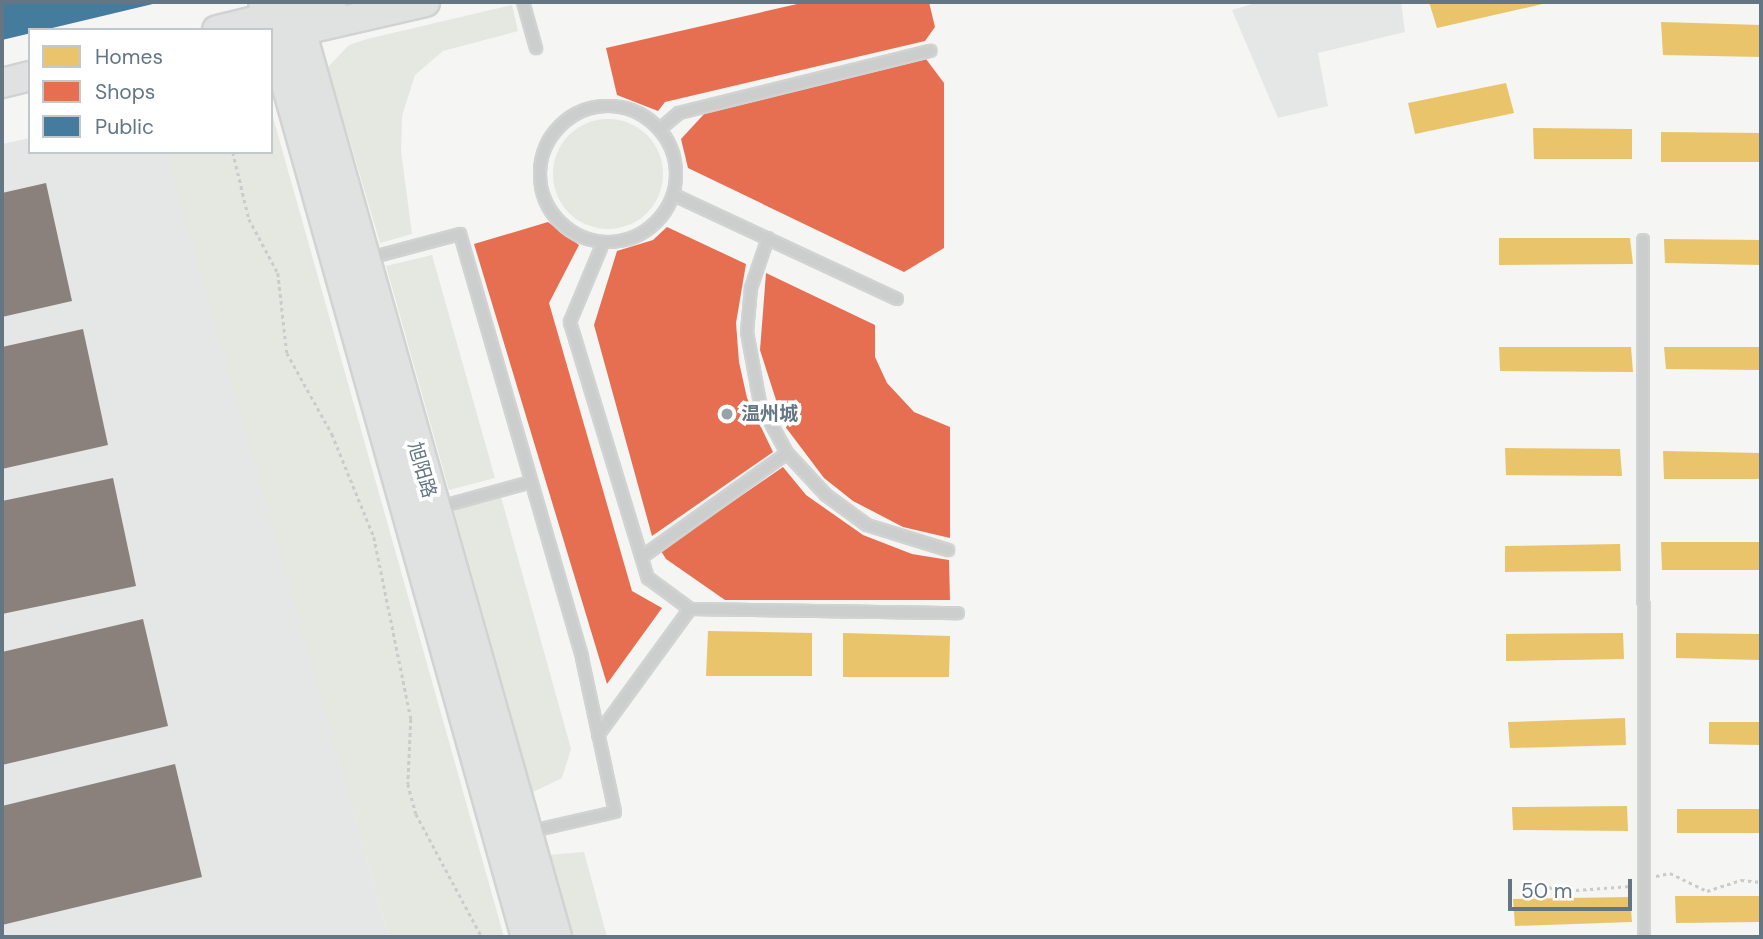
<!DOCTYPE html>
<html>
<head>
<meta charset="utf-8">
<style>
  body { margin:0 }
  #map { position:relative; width:1763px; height:939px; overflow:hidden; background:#f5f5f3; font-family:"DM Sans","Noto Sans SC",sans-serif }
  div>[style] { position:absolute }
  .built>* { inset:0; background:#e5e7e6 }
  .green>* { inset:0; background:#e4e8e1 }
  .round { border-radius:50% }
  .homes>* { inset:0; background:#e9c46a }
  .shops>* { inset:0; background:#e76f51 }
  .public>* { inset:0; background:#457b9d }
  .industry>* { inset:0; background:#8a817c }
  .path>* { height:2.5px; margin-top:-1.25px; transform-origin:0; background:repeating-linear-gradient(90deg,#cacbcb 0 3.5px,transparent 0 7px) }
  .roads { filter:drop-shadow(2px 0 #d1d3d3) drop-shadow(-2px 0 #d1d3d3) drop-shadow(0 2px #d1d3d3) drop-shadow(0 -2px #d1d3d3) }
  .service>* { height:10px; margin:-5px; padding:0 5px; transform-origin:5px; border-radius:5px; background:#cccece }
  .service>.ring { margin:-5px; padding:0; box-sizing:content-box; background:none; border:10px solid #cccece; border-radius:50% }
  .secondary>* { height:28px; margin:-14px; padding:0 14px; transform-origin:14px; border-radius:14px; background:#e0e1e1 }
  .primary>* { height:32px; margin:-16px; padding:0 16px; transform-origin:16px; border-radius:16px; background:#e0e1e1 }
  .dots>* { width:19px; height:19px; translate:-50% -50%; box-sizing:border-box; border:4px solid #fff; border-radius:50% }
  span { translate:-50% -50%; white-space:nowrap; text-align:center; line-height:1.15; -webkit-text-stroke:7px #fff; paint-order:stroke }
  .poi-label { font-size:19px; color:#647584; font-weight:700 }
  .left { translate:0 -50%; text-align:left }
  .street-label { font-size:19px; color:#647584 }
  .frame { position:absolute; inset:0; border:4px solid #647584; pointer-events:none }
  .legend { position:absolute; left:28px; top:28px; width:245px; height:126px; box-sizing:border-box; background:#fff; border:2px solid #c1c8ce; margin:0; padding:9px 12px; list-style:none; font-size:21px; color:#647584 }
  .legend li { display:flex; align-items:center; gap:14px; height:35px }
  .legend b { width:35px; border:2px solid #c1c8ce }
  .scale { position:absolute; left:1508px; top:879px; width:124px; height:32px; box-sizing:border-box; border:4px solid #647584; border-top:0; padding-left:9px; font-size:21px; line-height:24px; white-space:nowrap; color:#647584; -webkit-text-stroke:5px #fff; paint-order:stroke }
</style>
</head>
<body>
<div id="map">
  <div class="built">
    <div style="clip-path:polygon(1259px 2px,1401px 2px,1405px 32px,1318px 53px,1328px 106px,1278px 118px,1232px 10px)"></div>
    <div style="clip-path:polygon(30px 138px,30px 152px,168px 152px,389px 937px,2px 937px,2px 144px)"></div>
  </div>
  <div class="green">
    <div style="clip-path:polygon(512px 5px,518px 31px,443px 51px,415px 75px,402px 116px,401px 151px,412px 234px,380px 243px,328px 67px,349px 45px,367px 39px)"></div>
    <div style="clip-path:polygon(271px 110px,278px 135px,504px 937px,389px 937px,167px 152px,271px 152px)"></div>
    <div class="round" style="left:553px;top:119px;width:110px;height:110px"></div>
    <div style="clip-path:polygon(432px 255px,495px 478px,449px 490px,386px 266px)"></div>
    <div style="clip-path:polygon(501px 497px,571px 749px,562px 778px,533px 792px,454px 510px)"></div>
    <div style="clip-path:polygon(584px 852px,607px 937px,574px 937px,549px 855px)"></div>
  </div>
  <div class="homes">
    <div style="clip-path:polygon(1429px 2px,1547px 2px,1547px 3px,1437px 28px)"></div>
    <div style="clip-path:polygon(1661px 22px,1761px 25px,1761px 57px,1663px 55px)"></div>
    <div style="clip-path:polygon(1506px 83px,1514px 113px,1415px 134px,1408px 103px)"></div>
    <div style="clip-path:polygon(1533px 128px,1632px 129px,1632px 159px,1534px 159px)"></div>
    <div style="clip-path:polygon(1661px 132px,1761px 133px,1761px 162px,1661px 162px)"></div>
    <div style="clip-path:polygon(1499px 238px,1630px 238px,1633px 264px,1499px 265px)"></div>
    <div style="clip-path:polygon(1664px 239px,1761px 240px,1761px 265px,1665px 263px)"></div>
    <div style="clip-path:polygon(1499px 347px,1631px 347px,1633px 372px,1500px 371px)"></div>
    <div style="clip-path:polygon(1664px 347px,1761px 347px,1761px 370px,1666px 369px)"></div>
    <div style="clip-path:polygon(1505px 448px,1620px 449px,1622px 476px,1506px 475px)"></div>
    <div style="clip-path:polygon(1663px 451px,1761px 453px,1761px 479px,1664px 479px)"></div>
    <div style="clip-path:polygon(1661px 542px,1761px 542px,1761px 570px,1662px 570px)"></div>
    <div style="clip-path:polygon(1620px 544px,1621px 571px,1505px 572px,1505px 546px)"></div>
    <div style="clip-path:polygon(708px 631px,812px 633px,812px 676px,706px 676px)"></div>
    <div style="clip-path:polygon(843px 633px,950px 636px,949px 677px,843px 677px)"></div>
    <div style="clip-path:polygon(1623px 633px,1624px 659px,1506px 661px,1506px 634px)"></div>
    <div style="clip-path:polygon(1676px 633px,1761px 634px,1761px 660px,1676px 658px)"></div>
    <div style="clip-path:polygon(1625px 718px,1626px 745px,1510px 748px,1508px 722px)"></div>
    <div style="clip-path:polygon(1709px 722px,1761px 722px,1761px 745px,1709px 744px)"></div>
    <div style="clip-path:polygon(1627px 806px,1628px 831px,1513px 830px,1512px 807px)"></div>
    <div style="clip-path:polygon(1677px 809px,1761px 809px,1761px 833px,1677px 833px)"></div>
    <div style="clip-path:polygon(1675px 896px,1761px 896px,1761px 922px,1676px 923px)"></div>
    <div style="clip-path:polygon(1630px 897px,1632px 922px,1515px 926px,1513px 899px)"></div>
  </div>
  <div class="shops">
    <div style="clip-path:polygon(806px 2px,929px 2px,935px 27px,925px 41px,665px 102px,658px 111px,617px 95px,606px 48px)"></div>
    <div style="clip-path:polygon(926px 59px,944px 83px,944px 248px,904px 272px,688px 168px,681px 139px,705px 113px)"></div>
    <div style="clip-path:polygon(548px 222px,579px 245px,549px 303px,632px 591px,662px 608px,607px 684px,474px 244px)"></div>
    <div style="clip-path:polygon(667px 227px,746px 264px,736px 323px,739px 362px,747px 398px,773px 452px,652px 536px,594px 325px,617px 251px,653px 240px)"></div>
    <div style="clip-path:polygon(766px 273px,875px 325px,875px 357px,887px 383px,914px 412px,950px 427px,950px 538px,903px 527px,853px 501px,824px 478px,784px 425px,760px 350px)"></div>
    <div style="clip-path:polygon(783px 467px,806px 495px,863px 535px,912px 554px,949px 560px,950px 600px,725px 600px,666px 559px,661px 551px)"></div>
  </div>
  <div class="public">
    <div style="clip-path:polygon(2px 2px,156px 2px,157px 3px,2px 40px)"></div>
  </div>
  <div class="industry">
    <div style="clip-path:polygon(46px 183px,72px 301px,2px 317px,2px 193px)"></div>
    <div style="clip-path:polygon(83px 329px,108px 445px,2px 469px,2px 347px)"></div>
    <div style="clip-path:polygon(113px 478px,136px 586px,2px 614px,2px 501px)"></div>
    <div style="clip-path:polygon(143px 619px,168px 726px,2px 765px,2px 652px)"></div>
    <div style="clip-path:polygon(175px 764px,202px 877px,2px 925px,2px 806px)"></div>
  </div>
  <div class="path">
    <div style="left:233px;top:152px;width:69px;rotate:76.6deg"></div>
    <div style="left:249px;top:219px;width:61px;rotate:61.8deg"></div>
    <div style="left:278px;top:273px;width:81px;rotate:83.6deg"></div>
    <div style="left:287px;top:353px;width:93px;rotate:60.9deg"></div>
    <div style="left:332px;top:434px;width:111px;rotate:67.8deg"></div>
    <div style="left:374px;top:537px;width:186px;rotate:78.5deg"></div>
    <div style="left:411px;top:719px;width:65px;rotate:92.6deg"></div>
    <div style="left:408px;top:784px;width:31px;rotate:75deg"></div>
    <div style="left:416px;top:814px;width:140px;rotate:61.8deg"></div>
    <div style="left:1656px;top:876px;width:14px;rotate:-12deg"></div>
    <div style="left:1670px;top:873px;width:41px;rotate:25.9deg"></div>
    <div style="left:1707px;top:891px;width:36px;rotate:-18deg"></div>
    <div style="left:1741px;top:880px;width:20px;rotate:6deg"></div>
    <div style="left:1523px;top:894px;width:21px;rotate:-25deg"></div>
    <div style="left:1542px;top:885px;width:21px;rotate:17deg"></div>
    <div style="left:1562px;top:891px;width:69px;rotate:-4.1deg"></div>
  </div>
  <div class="roads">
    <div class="service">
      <div style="left:523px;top:2px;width:48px;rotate:74.2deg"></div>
      <div class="ring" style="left:540px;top:106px;width:126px;height:126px"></div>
      <div style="left:660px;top:129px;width:25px;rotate:-40deg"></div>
      <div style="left:679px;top:113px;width:259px;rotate:-13.9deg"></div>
      <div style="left:674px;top:195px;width:246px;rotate:25deg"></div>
      <div style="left:768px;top:238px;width:53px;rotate:108.8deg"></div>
      <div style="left:751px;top:288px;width:44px;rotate:95.2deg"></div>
      <div style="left:747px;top:332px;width:72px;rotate:79.6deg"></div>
      <div style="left:760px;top:403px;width:57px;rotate:61.6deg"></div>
      <div style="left:787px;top:453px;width:57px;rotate:47.1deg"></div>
      <div style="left:826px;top:495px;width:51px;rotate:36.2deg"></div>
      <div style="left:867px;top:525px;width:85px;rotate:17.2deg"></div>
      <div style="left:1643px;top:240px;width:697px;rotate:89.92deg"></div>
      <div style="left:603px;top:243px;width:86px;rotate:112.7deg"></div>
      <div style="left:570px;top:322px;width:268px;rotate:73.1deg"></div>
      <div style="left:648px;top:578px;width:52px;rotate:36.4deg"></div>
      <div style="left:690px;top:609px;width:268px;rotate:0.9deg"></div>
      <div style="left:366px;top:259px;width:97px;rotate:-14.9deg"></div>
      <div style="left:460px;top:234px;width:441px;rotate:73.9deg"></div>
      <div style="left:582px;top:658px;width:157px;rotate:77.9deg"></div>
      <div style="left:615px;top:812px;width:89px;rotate:167.1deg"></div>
      <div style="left:436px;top:508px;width:98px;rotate:-15.3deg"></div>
      <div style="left:642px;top:557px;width:178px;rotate:-35.6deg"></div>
      <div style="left:598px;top:735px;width:156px;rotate:-53.9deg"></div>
    </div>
    <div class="secondary">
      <div style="left:217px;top:30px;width:118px;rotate:-13.7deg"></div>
      <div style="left:277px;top:36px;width:152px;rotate:-12.9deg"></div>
      <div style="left:2px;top:83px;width:29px;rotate:-14deg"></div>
    </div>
    <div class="primary">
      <div style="left:265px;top:2px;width:971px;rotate:74.29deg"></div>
      <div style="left:291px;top:2px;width:972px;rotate:74.23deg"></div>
    </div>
  </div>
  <div class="dots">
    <div style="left:727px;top:414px;background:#97a2ab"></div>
  </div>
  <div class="poi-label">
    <span class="left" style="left:741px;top:414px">温州城</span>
  </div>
  <div class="street-label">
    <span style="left:422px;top:470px;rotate:74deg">旭阳路</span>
  </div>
  <div class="frame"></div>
  <ul class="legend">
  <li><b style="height:19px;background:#e9c46a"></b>Homes</li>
  <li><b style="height:19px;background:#e76f51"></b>Shops</li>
  <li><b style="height:19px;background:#457b9d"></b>Public</li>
  </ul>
  <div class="scale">50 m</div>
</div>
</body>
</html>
